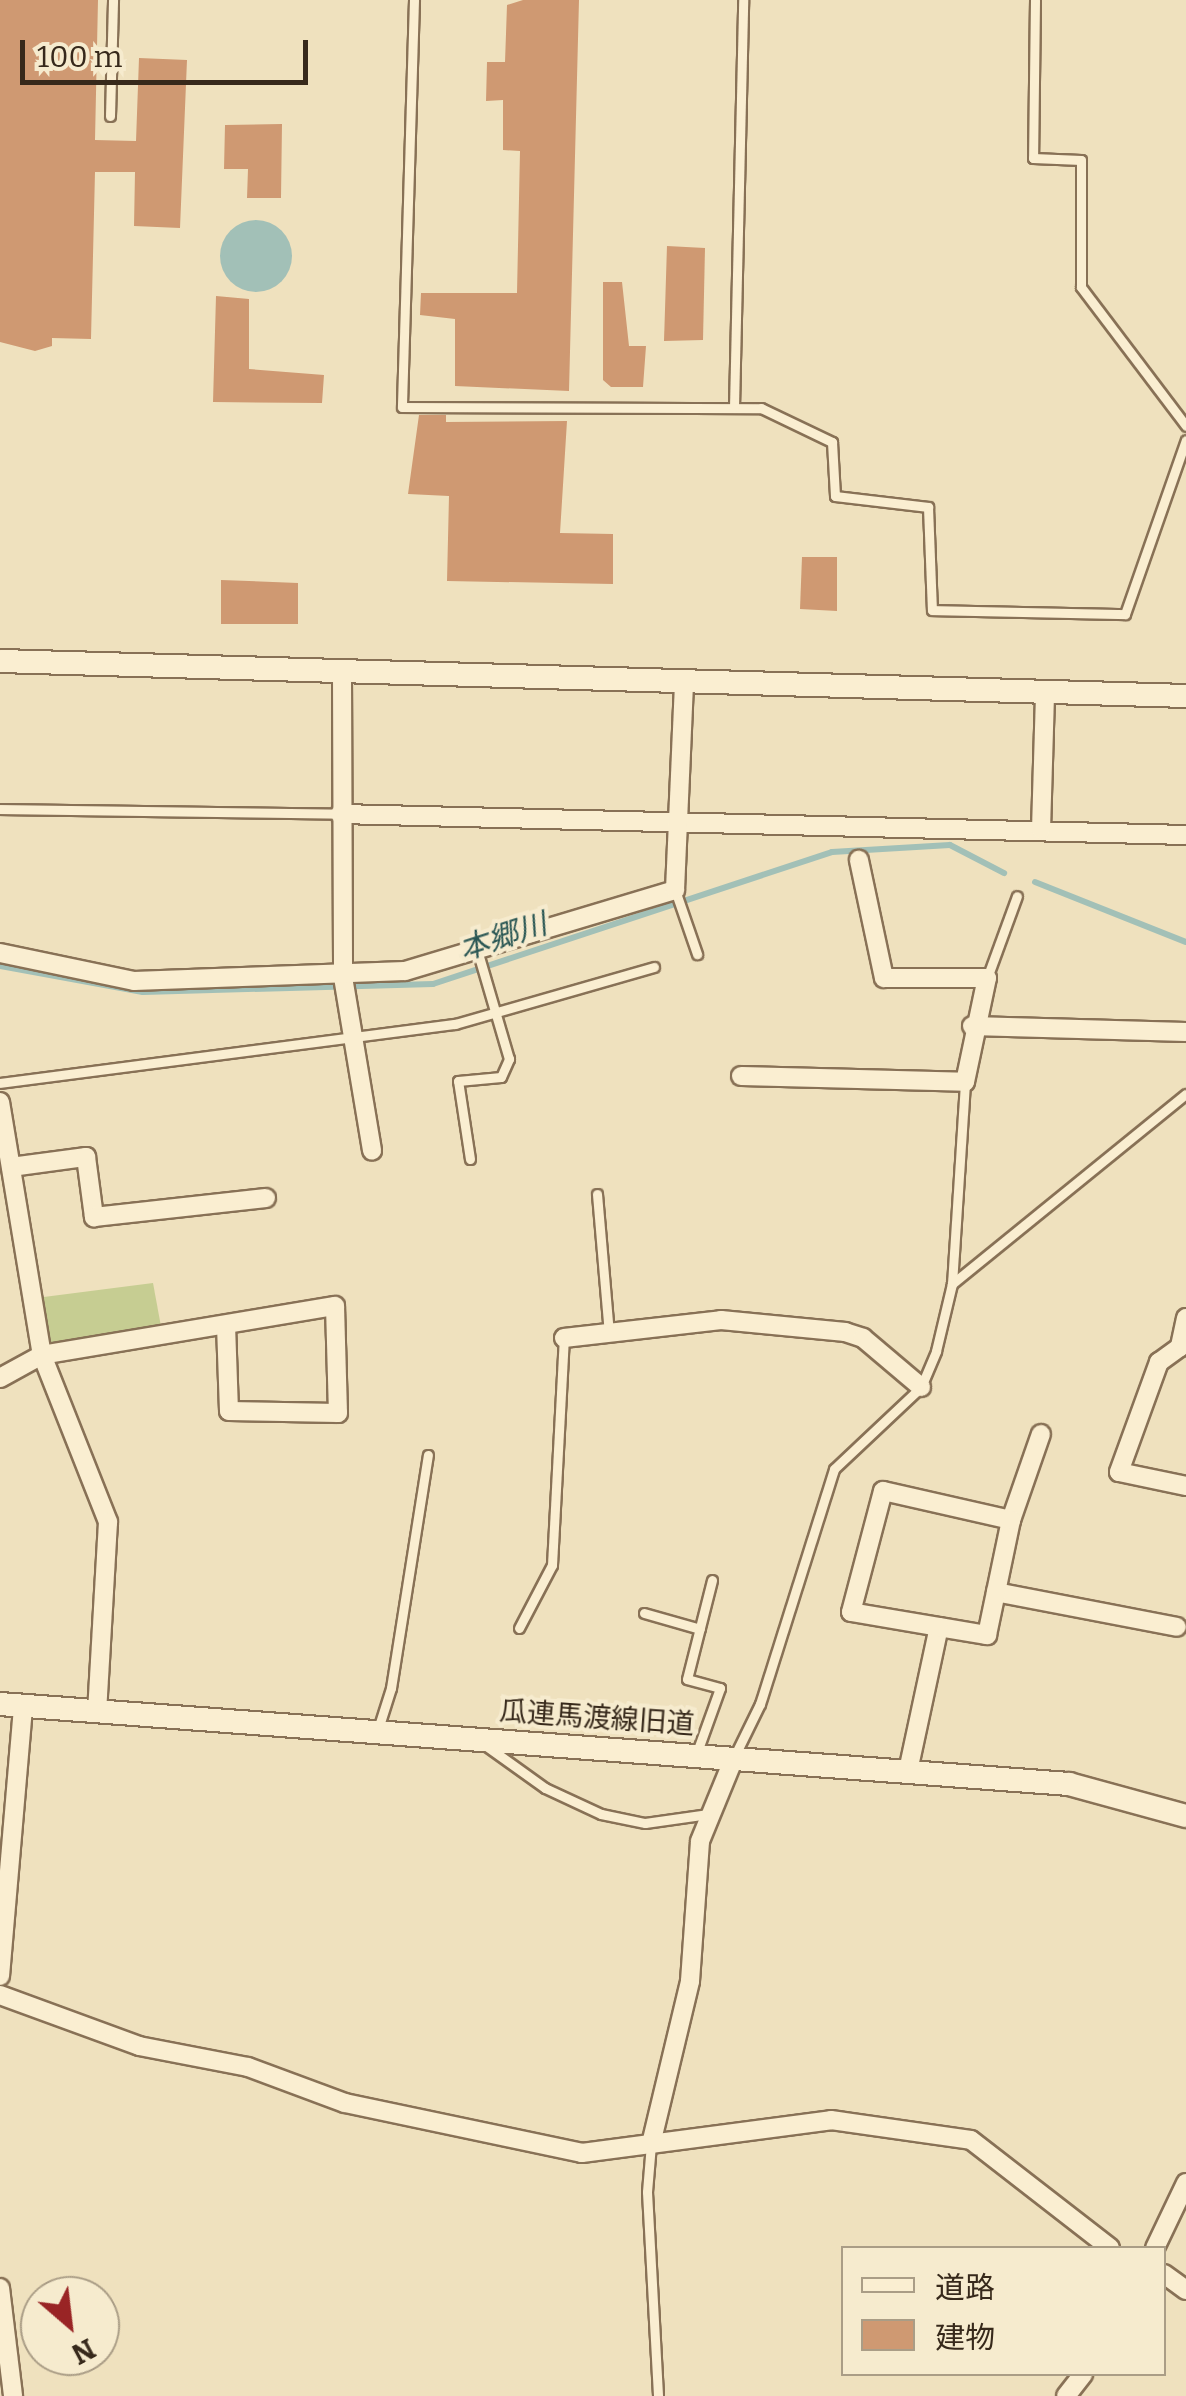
<!DOCTYPE html>
<html>
<head>
<meta charset="utf-8">
<style>
  body { margin:0 }
  #map { position:relative; width:1186px; height:2396px; overflow:hidden; background:#efe1be; font-family:Bitter,"Noto Sans JP",serif }
  div>[style] { position:absolute }
  .green>* { inset:0; background:#c6cd92 }
  .water>* { inset:0; background:#a2c0b7 }
  .round { border-radius:50% }
  .stream>* { height:6px; margin:-3px; padding:0 3px; transform-origin:3px; border-radius:3px; background:#a2c0b7 }
  .building>* { inset:0; background:#cf9972 }
  .roads { filter:drop-shadow(2px 0 #887156) drop-shadow(-2px 0 #887156) drop-shadow(0 2px #887156) drop-shadow(0 -2px #887156) }
  .lane>* { height:9px; margin:-4.5px; padding:0 4.5px; transform-origin:4.5px; border-radius:4.5px; background:#faeed1 }
  .street>* { height:18px; margin:-9px; padding:0 9px; transform-origin:9px; border-radius:9px; background:#faeed1 }
  .secondary>* { height:22px; margin:-11px; padding:0 11px; transform-origin:11px; border-radius:11px; background:#faeed1 }
  span { translate:-50% -50%; white-space:nowrap; text-align:center; line-height:1.15; -webkit-text-stroke:8px #f6ebce; paint-order:stroke }
  .street-label { font-size:28px; color:#37291b }
  .water-label { font-size:30px; color:#2a5754; font-style:italic }
  .legend { position:absolute; left:841px; top:2246px; width:325px; height:130px; box-sizing:border-box; background:#f6ebce; border:2px solid #aa9d86; margin:0; padding:12px 18px; list-style:none; font-size:30px; color:#37291b }
  .legend li { display:flex; align-items:center; gap:20px; height:50px }
  .legend b { width:50px; border:2px solid #aa9d86 }
  .north { position:absolute; left:20px; top:2276px; width:100px; height:100px; box-sizing:border-box; background:#f6ebce; border:2px solid #aa9d86; border-radius:50%; rotate:152deg; font-size:28px; font-weight:700; line-height:40px; text-align:center; color:#37291b }
  .north::after { content:''; display:block; margin:auto; width:35px; height:45px; background:#992425; clip-path:polygon(50% 0,100% 100%,50% 72%,0 100%) }
  .scale { position:absolute; left:20px; top:40px; width:288px; height:45px; box-sizing:border-box; border:5px solid #37291b; border-top:0; padding-left:12px; font-size:30px; line-height:35px; white-space:nowrap; color:#37291b; -webkit-text-stroke:8px #f6ebce; paint-order:stroke }
</style>
</head>
<body>
<div id="map">
  <div class="green">
    <div style="clip-path:polygon(153px 1283px,162px 1332px,47px 1350px,36px 1298px)"></div>
  </div>
  <div class="water">
    <div class="round" style="left:220px;top:220px;width:72px;height:72px"></div>
  </div>
  <div class="stream">
    <div style="left:1035px;top:882px;width:162px;rotate:21.7deg"></div>
    <div style="left:0;top:966px;width:145px;rotate:10.3deg"></div>
    <div style="left:143px;top:992px;width:290px;rotate:-1.6deg"></div>
    <div style="left:433px;top:984px;width:420px;rotate:-18.3deg"></div>
    <div style="left:832px;top:852px;width:118px;rotate:-3.4deg"></div>
    <div style="left:950px;top:845px;width:61px;rotate:27.4deg"></div>
  </div>
  <div class="building">
    <div style="clip-path:polygon(0 0,98px 0,95px 140px,136px 141px,139px 58px,187px 60px,180px 228px,134px 226px,135px 172px,95px 172px,91px 339px,52px 338px,52px 346px,35px 351px,0 342px)"></div>
    <div style="clip-path:polygon(523px 0,579px 0,569px 391px,455px 386px,455px 319px,420px 315px,421px 293px,517px 293px,520px 151px,503px 150px,503px 100px,486px 101px,487px 62px,505px 62px,507px 5px)"></div>
    <div style="clip-path:polygon(282px 124px,281px 198px,247px 198px,248px 169px,224px 169px,225px 125px)"></div>
    <div style="clip-path:polygon(667px 246px,705px 248px,703px 340px,664px 341px)"></div>
    <div style="clip-path:polygon(603px 282px,622px 282px,629px 346px,646px 346px,643px 387px,611px 387px,603px 380px)"></div>
    <div style="clip-path:polygon(216px 296px,249px 299px,249px 369px,324px 375px,322px 403px,213px 402px)"></div>
    <div style="clip-path:polygon(419px 415px,446px 415px,446px 422px,567px 421px,560px 533px,613px 534px,613px 584px,447px 581px,449px 496px,408px 494px)"></div>
    <div style="clip-path:polygon(802px 557px,837px 557px,837px 611px,800px 609px)"></div>
    <div style="clip-path:polygon(221px 580px,298px 583px,298px 624px,221px 624px)"></div>
  </div>
  <div class="roads">
    <div class="lane">
      <div style="left:414px;top:0;width:407px;rotate:91.7deg"></div>
      <div style="left:402px;top:407px;width:359px;rotate:0.2deg"></div>
      <div style="left:761px;top:408px;width:79px;rotate:25.6deg"></div>
      <div style="left:832px;top:442px;width:54px;rotate:86.8deg"></div>
      <div style="left:835px;top:496px;width:94px;rotate:6.7deg"></div>
      <div style="left:928px;top:507px;width:103px;rotate:87.8deg"></div>
      <div style="left:932px;top:610px;width:193px;rotate:1.2deg"></div>
      <div style="left:1125px;top:614px;width:184px;rotate:-70.7deg"></div>
      <div style="left:1035px;top:0;width:158px;rotate:90.7deg"></div>
      <div style="left:1033px;top:158px;width:48px;rotate:2.4deg"></div>
      <div style="left:1081px;top:160px;width:127px;rotate:90deg"></div>
      <div style="left:1081px;top:287px;width:174px;rotate:52.9deg"></div>
      <div style="left:110px;top:116px;width:116px;rotate:-88.5deg"></div>
      <div style="left:734px;top:407px;width:407px;rotate:-88.7deg"></div>
      <div style="left:0;top:809px;width:340px;rotate:0.8deg"></div>
      <div style="left:675px;top:890px;width:68px;rotate:71deg"></div>
      <div style="left:987px;top:978px;width:87px;rotate:-69.9deg"></div>
      <div style="left:0;top:1083px;width:459px;rotate:-7.4deg"></div>
      <div style="left:455px;top:1024px;width:207px;rotate:-16deg"></div>
      <div style="left:470px;top:1159px;width:79px;rotate:-98.7deg"></div>
      <div style="left:458px;top:1081px;width:43px;rotate:-5.3deg"></div>
      <div style="left:501px;top:1077px;width:20px;rotate:-66deg"></div>
      <div style="left:509px;top:1059px;width:110px;rotate:-106.3deg"></div>
      <div style="left:597px;top:1194px;width:141px;rotate:85.1deg"></div>
      <div style="left:952px;top:1284px;width:301px;rotate:-39.1deg"></div>
      <div style="left:644px;top:1613px;width:58px;rotate:15.9deg"></div>
      <div style="left:519px;top:1628px;width:71px;rotate:-62.4deg"></div>
      <div style="left:552px;top:1565px;width:227px;rotate:-87deg"></div>
      <div style="left:378px;top:1729px;width:43px;rotate:-72.4deg"></div>
      <div style="left:391px;top:1688px;width:236px;rotate:-81deg"></div>
      <div style="left:485px;top:1745px;width:74px;rotate:35.6deg"></div>
      <div style="left:545px;top:1788px;width:62px;rotate:24.9deg"></div>
      <div style="left:601px;top:1814px;width:45px;rotate:11.6deg"></div>
      <div style="left:645px;top:1823px;width:64px;rotate:-8.1deg"></div>
      <div style="left:697px;top:1752px;width:68px;rotate:-70.2deg"></div>
      <div style="left:720px;top:1688px;width:34px;rotate:-165deg"></div>
      <div style="left:687px;top:1679px;width:102px;rotate:-75.8deg"></div>
      <div style="left:735px;top:1755px;width:57px;rotate:-63.9deg"></div>
      <div style="left:760px;top:1704px;width:246px;rotate:-72.5deg"></div>
      <div style="left:834px;top:1469px;width:120px;rotate:-43.3deg"></div>
      <div style="left:921px;top:1387px;width:39px;rotate:-67deg"></div>
      <div style="left:936px;top:1351px;width:69px;rotate:-76.6deg"></div>
      <div style="left:952px;top:1284px;width:202px;rotate:-86.3deg"></div>
      <div style="left:651px;top:2144px;width:48px;rotate:94.8deg"></div>
      <div style="left:647px;top:2192px;width:204px;rotate:86.9deg"></div>
    </div>
    <div class="street">
      <div style="left:342px;top:675px;width:302px;rotate:89.8deg"></div>
      <div style="left:343px;top:977px;width:176px;rotate:80.5deg"></div>
      <div style="left:340px;top:814px;width:846px;rotate:1.42deg"></div>
      <div style="left:1041px;top:830px;width:138px;rotate:-88.3deg"></div>
      <div style="left:0;top:953px;width:137px;rotate:11.8deg"></div>
      <div style="left:134px;top:981px;width:271px;rotate:-2.1deg"></div>
      <div style="left:405px;top:971px;width:282px;rotate:-16.7deg"></div>
      <div style="left:675px;top:890px;width:210px;rotate:-87.5deg"></div>
      <div style="left:972px;top:1026px;width:214px;rotate:1.6deg"></div>
      <div style="left:741px;top:1076px;width:224px;rotate:1.5deg"></div>
      <div style="left:965px;top:1082px;width:106px;rotate:-78.1deg"></div>
      <div style="left:987px;top:978px;width:103px;rotate:180deg"></div>
      <div style="left:884px;top:978px;width:121px;rotate:-102deg"></div>
      <div style="left:0;top:1102px;width:256px;rotate:80.6deg"></div>
      <div style="left:42px;top:1355px;width:180px;rotate:68.4deg"></div>
      <div style="left:108px;top:1522px;width:190px;rotate:93.3deg"></div>
      <div style="left:11px;top:1167px;width:76px;rotate:-7.6deg"></div>
      <div style="left:86px;top:1157px;width:61px;rotate:82.4deg"></div>
      <div style="left:94px;top:1217px;width:173px;rotate:-6.3deg"></div>
      <div style="left:1186px;top:1318px;width:30px;rotate:102deg"></div>
      <div style="left:1180px;top:1347px;width:26px;rotate:144deg"></div>
      <div style="left:1159px;top:1362px;width:117px;rotate:110deg"></div>
      <div style="left:1119px;top:1472px;width:68px;rotate:11.8deg"></div>
      <div style="left:564px;top:1338px;width:158px;rotate:-6.5deg"></div>
      <div style="left:721px;top:1320px;width:125px;rotate:5.5deg"></div>
      <div style="left:845px;top:1332px;width:19px;rotate:18deg"></div>
      <div style="left:863px;top:1338px;width:76px;rotate:40.2deg"></div>
      <div style="left:0;top:1378px;width:48px;rotate:-28.7deg"></div>
      <div style="left:42px;top:1355px;width:297px;rotate:-9.5deg"></div>
      <div style="left:335px;top:1306px;width:107px;rotate:88.4deg"></div>
      <div style="left:338px;top:1413px;width:109px;rotate:-178.9deg"></div>
      <div style="left:229px;top:1411px;width:85px;rotate:-92deg"></div>
      <div style="left:1011px;top:1520px;width:91px;rotate:-70.8deg"></div>
      <div style="left:996px;top:1592px;width:184px;rotate:10.9deg"></div>
      <div style="left:908px;top:1771px;width:147px;rotate:-77.9deg"></div>
      <div style="left:939px;top:1627px;width:49px;rotate:9.5deg"></div>
      <div style="left:987px;top:1635px;width:117px;rotate:-78.2deg"></div>
      <div style="left:1011px;top:1520px;width:131px;rotate:-167.2deg"></div>
      <div style="left:883px;top:1491px;width:125px;rotate:104.8deg"></div>
      <div style="left:851px;top:1612px;width:89px;rotate:9.7deg"></div>
      <div style="left:0;top:1976px;width:271px;rotate:-85.1deg"></div>
      <div style="left:0;top:1995px;width:148px;rotate:20.1deg"></div>
      <div style="left:139px;top:2046px;width:111px;rotate:10.9deg"></div>
      <div style="left:248px;top:2067px;width:103px;rotate:20.4deg"></div>
      <div style="left:345px;top:2103px;width:242px;rotate:11.9deg"></div>
      <div style="left:582px;top:2153px;width:251px;rotate:-7.5deg"></div>
      <div style="left:831px;top:2120px;width:141px;rotate:8.1deg"></div>
      <div style="left:971px;top:2140px;width:176px;rotate:37.8deg"></div>
      <div style="left:651px;top:2144px;width:168px;rotate:-76.5deg"></div>
      <div style="left:690px;top:1981px;width:140px;rotate:-85.9deg"></div>
      <div style="left:700px;top:1841px;width:90px;rotate:-67.7deg"></div>
      <div style="left:1155px;top:2248px;width:72px;rotate:-64.5deg"></div>
      <div style="left:1164px;top:2274px;width:27px;rotate:36deg"></div>
      <div style="left:0;top:2288px;width:109px;rotate:83.1deg"></div>
      <div style="left:1066px;top:2396px;width:28px;rotate:-52deg"></div>
    </div>
    <div class="secondary">
      <div style="left:0;top:661px;width:1187px;rotate:1.69deg"></div>
      <div style="left:0;top:1704px;width:1072px;rotate:4.28deg"></div>
      <div style="left:1069px;top:1784px;width:121px;rotate:15.3deg"></div>
    </div>
  </div>
  <div class="street-label">
    <span style="left:597px;top:1718px;rotate:4deg">瓜連馬渡線旧道</span>
  </div>
  <div class="water-label">
    <span style="left:503px;top:937px;rotate:-18deg">本郷川</span>
  </div>
  <ul class="legend">
  <li><b style="height:12px;background:#faeed1"></b>道路</li>
  <li><b style="height:28px;background:#cf9972"></b>建物</li>
  </ul>
  <div class="north">N</div>
  <div class="scale">100 m</div>
</div>
</body>
</html>
